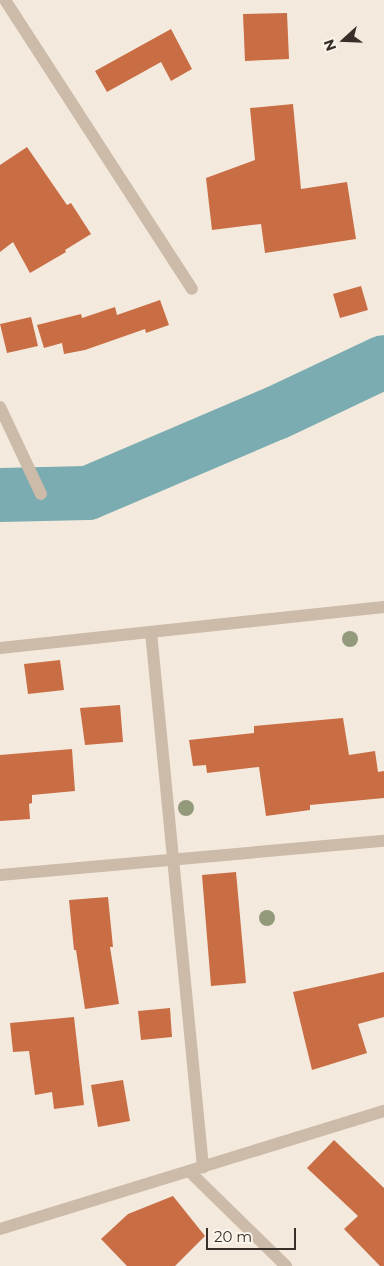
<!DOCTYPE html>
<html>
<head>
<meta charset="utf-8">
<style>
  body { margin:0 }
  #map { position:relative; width:384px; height:1266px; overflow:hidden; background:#f3eadd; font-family:Montserrat,sans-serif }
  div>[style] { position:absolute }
  .river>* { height:54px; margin:-27px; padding:0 27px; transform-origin:27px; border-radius:27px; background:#7bacb1 }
  .building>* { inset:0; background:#c96d45 }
  .minor>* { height:12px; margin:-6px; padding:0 6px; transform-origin:6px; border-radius:6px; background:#ccbba9 }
  .trees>* { width:16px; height:16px; margin:-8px; border-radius:50%; background:#939a7c }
  span { translate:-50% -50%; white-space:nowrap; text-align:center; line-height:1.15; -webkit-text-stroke:5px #faf4ea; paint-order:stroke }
  .north { position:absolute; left:319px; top:15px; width:50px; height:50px; -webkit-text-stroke:4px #faf4ea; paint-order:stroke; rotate:250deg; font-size:14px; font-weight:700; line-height:20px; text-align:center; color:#392f29 }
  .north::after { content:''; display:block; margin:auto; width:18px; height:22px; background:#392f29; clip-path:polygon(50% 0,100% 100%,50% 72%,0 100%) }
  .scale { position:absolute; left:206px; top:1228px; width:90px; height:22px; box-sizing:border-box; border:2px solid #392f29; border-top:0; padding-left:6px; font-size:15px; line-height:18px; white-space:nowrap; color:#392f29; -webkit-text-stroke:4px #faf4ea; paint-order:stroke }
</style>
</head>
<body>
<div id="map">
  <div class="river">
    <div style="left:0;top:495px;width:88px;rotate:-1.3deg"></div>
    <div style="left:88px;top:493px;width:204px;rotate:-23.1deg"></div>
    <div style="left:276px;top:413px;width:119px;rotate:-25.3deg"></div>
  </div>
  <div class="building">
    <div style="clip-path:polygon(287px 13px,289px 59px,245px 61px,243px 14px)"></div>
    <div style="clip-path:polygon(171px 29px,192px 69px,171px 81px,161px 62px,107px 92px,95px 71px)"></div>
    <div style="clip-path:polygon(293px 104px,301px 189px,347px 182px,356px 239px,265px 253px,261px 224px,212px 230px,206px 178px,255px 160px,250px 108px)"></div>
    <div style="clip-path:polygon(27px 147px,67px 205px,71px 203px,91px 234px,65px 250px,66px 252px,30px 273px,13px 242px,0 252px,0 165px)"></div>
    <div style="clip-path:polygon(361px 286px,368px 310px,340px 318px,333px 294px)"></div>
    <div style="clip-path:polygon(160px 300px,169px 325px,146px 333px,145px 329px,85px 350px,64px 354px,62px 343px,44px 348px,37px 325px,81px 314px,82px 318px,115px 307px,117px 315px)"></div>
    <div style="clip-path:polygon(31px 317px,38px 346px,7px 353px,0 324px)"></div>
    <div style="clip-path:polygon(60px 660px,64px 690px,28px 694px,24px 664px)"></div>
    <div style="clip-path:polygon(120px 705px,123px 742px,85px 745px,80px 708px)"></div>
    <div style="clip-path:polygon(343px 718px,349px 755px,375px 751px,378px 772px,384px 771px,384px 798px,310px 805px,310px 810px,266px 816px,259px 767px,207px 773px,206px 765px,193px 766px,189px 740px,254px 733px,254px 726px)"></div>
    <div style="clip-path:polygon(72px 749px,75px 791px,32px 795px,32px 803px,29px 804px,30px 819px,0 821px,0 755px)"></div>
    <div style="clip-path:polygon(236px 872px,246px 983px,211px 986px,202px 875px)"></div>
    <div style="clip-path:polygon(108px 897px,113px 947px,110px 947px,119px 1004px,85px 1009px,76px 950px,74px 950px,69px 900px)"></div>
    <div style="clip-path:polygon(384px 972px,384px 1017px,358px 1024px,367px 1053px,312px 1070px,293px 992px)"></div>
    <div style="clip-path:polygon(170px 1008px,172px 1037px,141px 1040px,138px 1011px)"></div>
    <div style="clip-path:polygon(74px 1017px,84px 1105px,54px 1109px,52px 1092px,35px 1095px,29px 1051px,13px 1052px,10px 1023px)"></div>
    <div style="clip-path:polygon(123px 1080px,130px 1121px,98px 1127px,91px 1085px)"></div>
    <div style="clip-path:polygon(334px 1140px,384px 1188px,384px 1266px,380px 1266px,344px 1229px,358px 1216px,307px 1168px)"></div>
    <div style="clip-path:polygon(173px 1196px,205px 1236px,175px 1266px,127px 1266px,101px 1239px,128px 1214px)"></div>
  </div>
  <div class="minor">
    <div style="left:5px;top:0;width:344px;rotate:57.1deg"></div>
    <div style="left:0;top:407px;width:96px;rotate:64.8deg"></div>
    <div style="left:151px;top:632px;width:538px;rotate:84.45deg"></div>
    <div style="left:0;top:648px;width:386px;rotate:-6.1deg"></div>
    <div style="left:0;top:875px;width:386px;rotate:-5.1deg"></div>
    <div style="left:189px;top:1171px;width:136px;rotate:44.4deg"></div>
    <div style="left:0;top:1229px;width:402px;rotate:-17.1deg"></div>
  </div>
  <div class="trees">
    <div style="left:350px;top:639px"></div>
    <div style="left:186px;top:808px"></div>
    <div style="left:267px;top:918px"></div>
  </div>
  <div class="north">N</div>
  <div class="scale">20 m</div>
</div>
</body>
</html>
